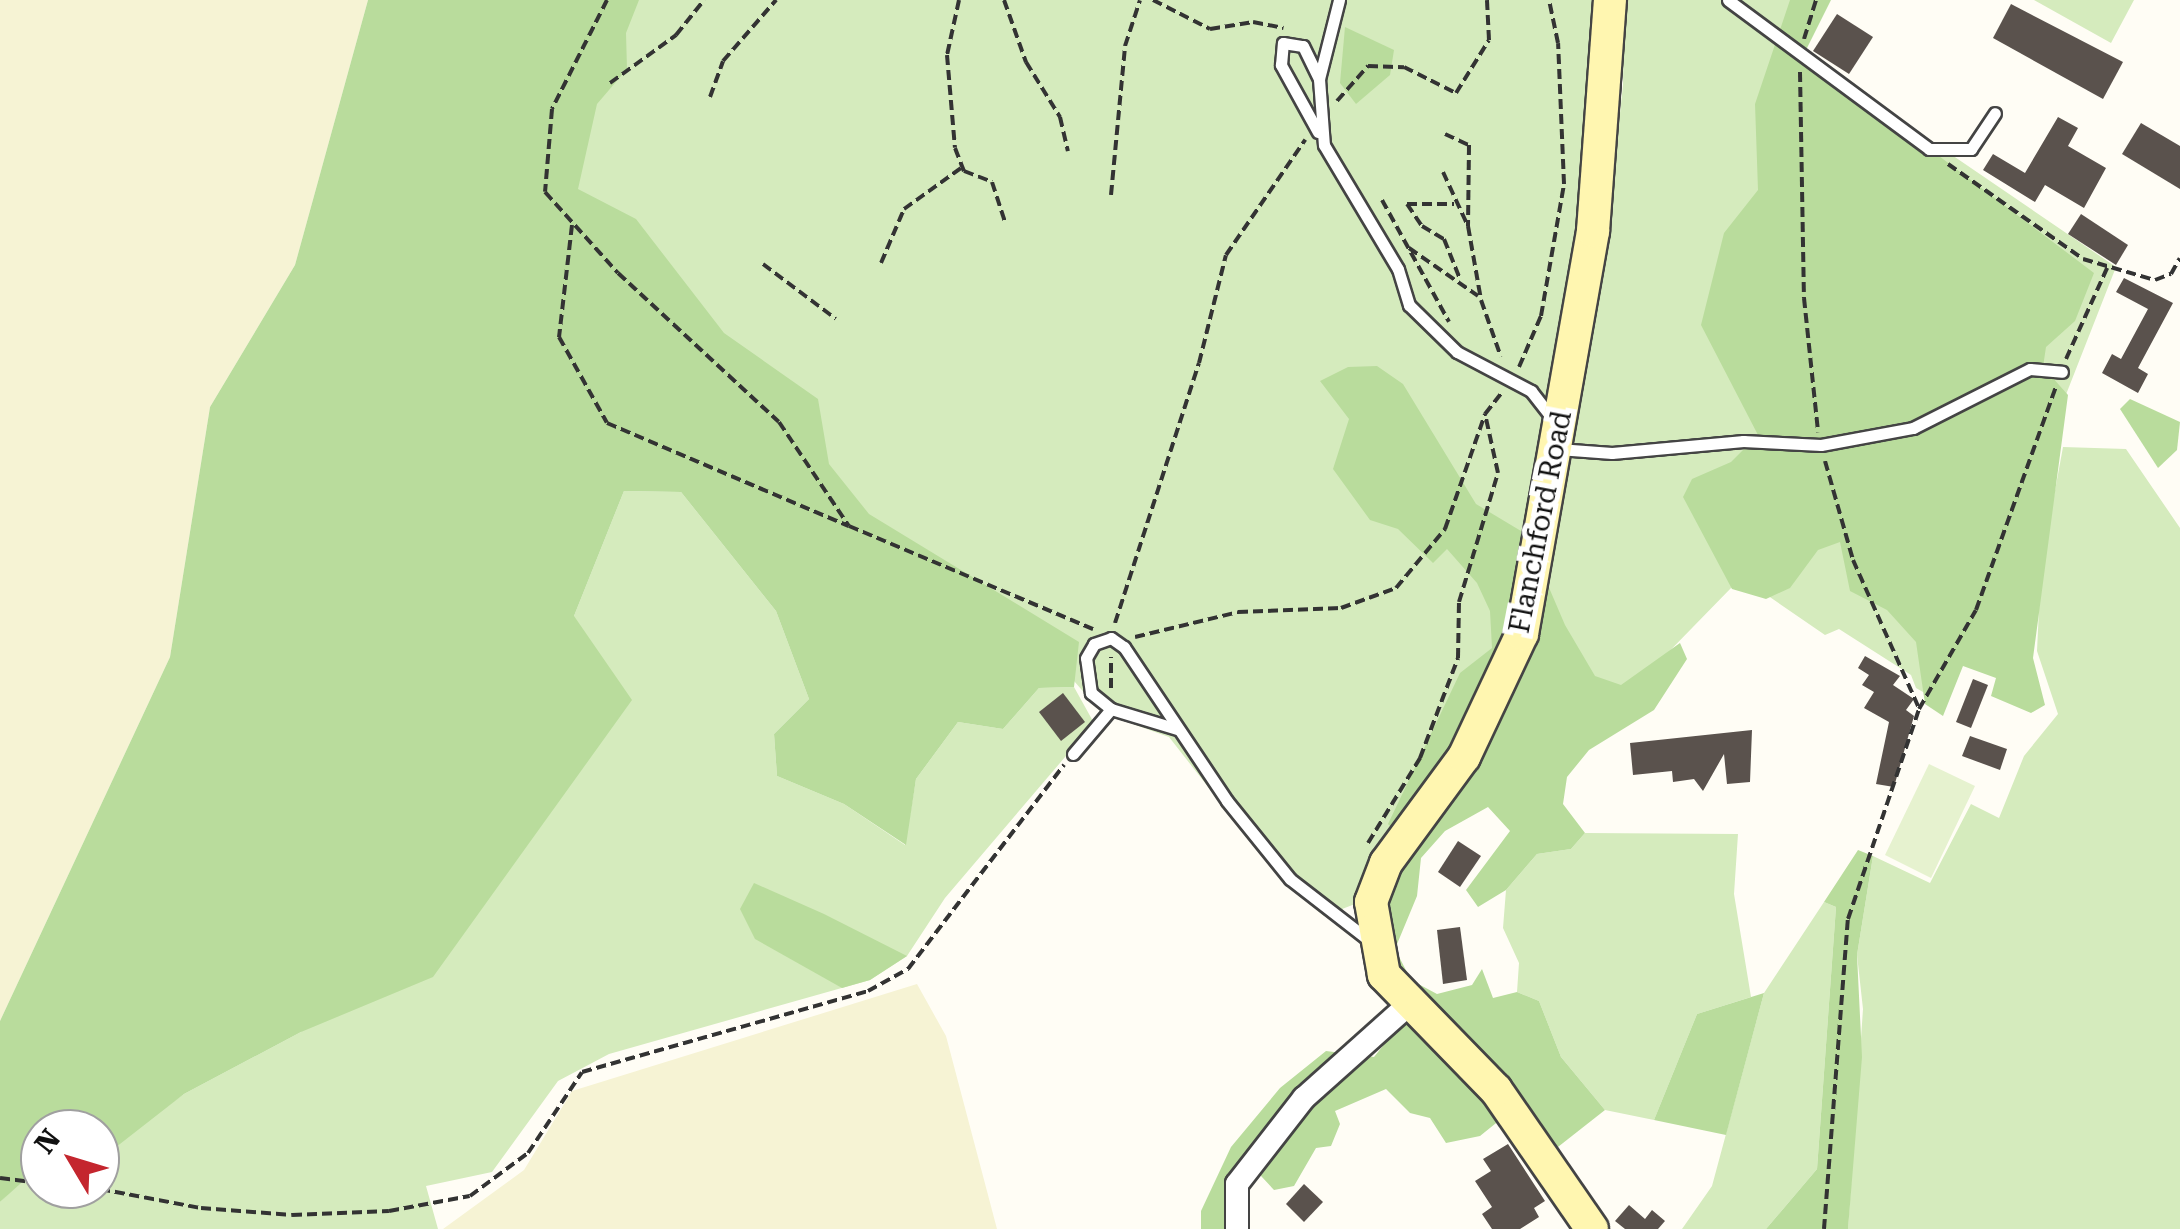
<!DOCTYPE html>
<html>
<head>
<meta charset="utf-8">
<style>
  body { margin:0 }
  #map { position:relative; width:2180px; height:1229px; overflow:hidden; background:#fffdf5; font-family:"Roboto Serif",serif }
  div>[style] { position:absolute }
  .farmland>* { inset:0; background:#f6f3d4 }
  .green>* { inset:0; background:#d5ebbd }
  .forest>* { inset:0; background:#b9dc9c }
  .pitch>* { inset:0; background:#e6f2cf }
  .building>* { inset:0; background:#5a524d }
  .path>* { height:4px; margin-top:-2px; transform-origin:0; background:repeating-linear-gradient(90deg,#333 0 10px,transparent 0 15px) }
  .roads { filter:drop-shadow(2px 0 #444) drop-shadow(-2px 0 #444) drop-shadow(0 2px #444) drop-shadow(0 -2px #444) }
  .lane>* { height:11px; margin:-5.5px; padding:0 5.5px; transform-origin:5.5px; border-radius:5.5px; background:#fff }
  .street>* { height:22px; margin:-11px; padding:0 11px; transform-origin:11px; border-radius:11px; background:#fff }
  .secondary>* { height:32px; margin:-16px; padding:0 16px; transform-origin:16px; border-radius:16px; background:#fff6b0 }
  span { translate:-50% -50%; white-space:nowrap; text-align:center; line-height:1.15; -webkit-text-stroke:10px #fff; paint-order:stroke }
  .street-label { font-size:28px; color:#111 }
  .north { position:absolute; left:20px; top:1109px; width:100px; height:100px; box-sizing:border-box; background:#fff; border:2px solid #a0a0a0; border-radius:50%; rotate:308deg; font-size:28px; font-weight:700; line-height:40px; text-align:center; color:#111 }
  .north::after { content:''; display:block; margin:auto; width:35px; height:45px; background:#c4262e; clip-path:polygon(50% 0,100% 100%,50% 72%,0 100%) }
</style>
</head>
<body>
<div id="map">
  <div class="farmland">
    <div style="clip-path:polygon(0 0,368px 0,295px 265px,210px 407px,170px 657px,0 1021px)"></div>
    <div style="clip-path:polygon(917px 984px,946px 1036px,997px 1229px,443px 1229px,524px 1170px,572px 1091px)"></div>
  </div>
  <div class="green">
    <div style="clip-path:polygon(591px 0,1598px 0,1573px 305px,1604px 262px,1623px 85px,1624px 0,1824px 0,1798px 50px,2116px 267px,2000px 563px,1937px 700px,1916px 688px,1911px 675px,1839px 629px,1825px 635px,1764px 593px,1732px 587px,1653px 668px,1493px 763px,1381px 908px,1355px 904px,1324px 916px,1281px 880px,1169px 737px,1102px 713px,1074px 681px,1003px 640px,539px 209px)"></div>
    <div style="clip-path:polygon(2034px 0,2134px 0,2111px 43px)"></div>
    <div style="clip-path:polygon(2063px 447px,2126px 449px,2180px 528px,2180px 1229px,1848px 1229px,1863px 1009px,1857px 955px,1873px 856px,1930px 883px,1971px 804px,1999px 818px,2024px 756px,2058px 714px,2037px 651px,2041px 567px)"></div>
    <div style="clip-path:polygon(624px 491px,681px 492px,776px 611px,809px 699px,774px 734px,777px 776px,844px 804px,905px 845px,916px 779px,958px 722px,1003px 729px,1039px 688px,1074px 687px,1094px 723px,945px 898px,907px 956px,870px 980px,609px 1054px,558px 1081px,492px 1172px,426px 1186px,438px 1229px,0 1229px,0 1202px,36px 1167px,40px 1189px,100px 1189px,100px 1154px,184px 1094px,301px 1032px,574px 616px)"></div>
    <div style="clip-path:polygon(1585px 833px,1738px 834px,1734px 894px,1751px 997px,1697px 1014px,1654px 1120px,1605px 1110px,1561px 1057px,1539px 1001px,1517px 992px,1519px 963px,1503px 928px,1506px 890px,1537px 854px,1571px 849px)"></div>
    <div style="clip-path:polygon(1824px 902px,1836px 907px,1817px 1169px,1766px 1229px,1682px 1229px,1712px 1186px,1764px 993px)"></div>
  </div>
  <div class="forest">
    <div style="clip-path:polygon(368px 0,639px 0,626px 33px,627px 69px,597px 104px,578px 189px,636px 219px,724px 333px,818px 399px,829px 464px,869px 514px,1079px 642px,1074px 687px,1039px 688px,1003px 729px,958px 722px,916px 779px,906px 845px,844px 804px,777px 776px,774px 734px,809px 699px,776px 611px,681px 492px,624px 491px,574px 616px,632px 700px,433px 977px,301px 1032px,184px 1094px,111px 1151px,100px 1154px,100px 1129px,40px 1129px,40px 1166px,0 1202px,0 1021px,170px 657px,210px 407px,295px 265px)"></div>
    <div style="clip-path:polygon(1790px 0,1831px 0,1804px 54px,2094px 273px,2075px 321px,2046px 347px,2043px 367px,2068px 395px,2033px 658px,2045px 705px,2031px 713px,1991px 696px,1996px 678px,1963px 666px,1943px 716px,1925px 704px,1916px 642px,1887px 610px,1850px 591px,1840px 542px,1818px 550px,1790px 588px,1766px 599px,1732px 589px,1683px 497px,1692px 479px,1731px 462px,1758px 435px,1701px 325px,1724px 233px,1758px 190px,1755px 104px)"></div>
    <div style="clip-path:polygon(1345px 27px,1394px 50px,1390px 75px,1356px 104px,1340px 83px)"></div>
    <div style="clip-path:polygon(1377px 366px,1403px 384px,1476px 504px,1526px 534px,1565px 625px,1595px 676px,1621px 685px,1680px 643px,1687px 659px,1654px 710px,1589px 750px,1567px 777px,1563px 804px,1585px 833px,1571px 849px,1537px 854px,1506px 890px,1478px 907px,1466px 890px,1510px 831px,1488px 807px,1445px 831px,1421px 858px,1417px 896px,1395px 949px,1411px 980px,1437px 994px,1472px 985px,1482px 969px,1493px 998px,1517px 992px,1539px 1001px,1561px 1057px,1605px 1110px,1549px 1154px,1511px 1111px,1480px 1136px,1446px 1143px,1430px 1118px,1410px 1113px,1386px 1089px,1335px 1111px,1340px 1124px,1331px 1146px,1316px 1148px,1294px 1186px,1274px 1190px,1248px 1162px,1227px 1229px,1201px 1229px,1201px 1211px,1231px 1147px,1280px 1088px,1326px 1051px,1374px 1057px,1419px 1001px,1383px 953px,1388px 885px,1415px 852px,1388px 824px,1460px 673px,1492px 648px,1490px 611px,1477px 583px,1447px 549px,1433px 563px,1398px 529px,1370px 520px,1333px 469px,1349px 419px,1320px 381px,1348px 367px)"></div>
    <div style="clip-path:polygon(2130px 399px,2180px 422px,2177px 450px,2158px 468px,2120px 409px)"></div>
    <div style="clip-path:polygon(1858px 850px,1873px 856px,1857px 955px,1862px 1057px,1848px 1229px,1766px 1229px,1817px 1169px,1836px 907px,1824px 902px)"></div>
    <div style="clip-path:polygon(754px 883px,824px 914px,907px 956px,870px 980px,842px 988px,755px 939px,740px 909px)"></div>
    <div style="clip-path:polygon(1764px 993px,1726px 1135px,1654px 1120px,1697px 1014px)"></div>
  </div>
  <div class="pitch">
    <div style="clip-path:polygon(1929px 764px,1975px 786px,1931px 878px,1885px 855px)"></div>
  </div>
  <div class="building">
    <div style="clip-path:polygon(2011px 4px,2123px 62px,2103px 99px,1993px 38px)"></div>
    <div style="clip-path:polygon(1837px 14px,1873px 37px,1849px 74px,1813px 51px)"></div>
    <div style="clip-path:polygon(2058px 117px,2078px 128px,2068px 146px,2106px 168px,2084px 208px,2045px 185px,2035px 202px,1983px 170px,1993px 154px,2025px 173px)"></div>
    <div style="clip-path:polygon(2141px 123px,2180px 146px,2180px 189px,2122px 154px)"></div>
    <div style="clip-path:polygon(2081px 214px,2128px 245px,2116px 265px,2068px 234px)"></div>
    <div style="clip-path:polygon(2124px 278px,2173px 303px,2138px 368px,2148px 374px,2138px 393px,2102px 373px,2112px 354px,2121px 359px,2148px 309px,2116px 292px)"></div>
    <div style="clip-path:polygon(1865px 656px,1900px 676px,1893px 685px,1914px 699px,1906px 710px,1914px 716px,1894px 787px,1876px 784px,1889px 722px,1864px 708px,1874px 692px,1862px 685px,1869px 675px,1858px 668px)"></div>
    <div style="clip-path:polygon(1973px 679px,1988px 685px,1971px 728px,1956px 722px)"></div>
    <div style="clip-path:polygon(1063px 693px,1085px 722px,1061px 741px,1039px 712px)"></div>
    <div style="clip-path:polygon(1752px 730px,1750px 782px,1727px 784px,1724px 754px,1703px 791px,1694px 779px,1673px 782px,1672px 771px,1633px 775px,1630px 743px)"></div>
    <div style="clip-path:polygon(1970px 736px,2007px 749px,2000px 770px,1962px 756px)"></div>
    <div style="clip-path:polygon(1458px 841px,1481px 856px,1460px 887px,1438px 872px)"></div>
    <div style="clip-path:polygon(1460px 927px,1467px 980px,1443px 984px,1437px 930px)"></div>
    <div style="clip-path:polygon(1508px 1144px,1545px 1201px,1534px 1208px,1539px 1217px,1520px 1229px,1492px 1229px,1482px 1214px,1492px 1207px,1475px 1181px,1491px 1171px,1483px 1159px)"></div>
    <div style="clip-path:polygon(1304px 1184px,1323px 1202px,1304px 1222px,1286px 1204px)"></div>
    <div style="clip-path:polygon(1629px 1205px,1645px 1219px,1652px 1210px,1665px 1221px,1658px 1229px,1625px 1229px,1615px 1221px)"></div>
  </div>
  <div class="path">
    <div style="left:607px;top:0;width:122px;rotate:116.8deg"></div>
    <div style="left:552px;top:109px;width:83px;rotate:94.8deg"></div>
    <div style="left:545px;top:192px;width:109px;rotate:48deg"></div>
    <div style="left:618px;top:273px;width:219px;rotate:42.8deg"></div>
    <div style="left:779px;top:422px;width:125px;rotate:56.1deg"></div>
    <div style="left:849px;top:526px;width:265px;rotate:22.9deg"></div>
    <div style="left:959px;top:0;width:56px;rotate:102.3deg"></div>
    <div style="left:947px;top:55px;width:93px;rotate:85.1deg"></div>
    <div style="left:955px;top:148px;width:25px;rotate:69deg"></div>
    <div style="left:964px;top:171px;width:30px;rotate:21deg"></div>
    <div style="left:992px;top:182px;width:42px;rotate:72deg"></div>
    <div style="left:1004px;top:0;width:66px;rotate:70.5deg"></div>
    <div style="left:1026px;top:62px;width:65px;rotate:58.3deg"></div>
    <div style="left:1060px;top:117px;width:35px;rotate:77deg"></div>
    <div style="left:1153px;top:0;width:64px;rotate:27deg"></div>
    <div style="left:1210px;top:29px;width:44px;rotate:-9.2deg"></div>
    <div style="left:1253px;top:22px;width:31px;rotate:11deg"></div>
    <div style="left:1804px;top:39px;width:41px;rotate:-72.9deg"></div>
    <div style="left:1800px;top:72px;width:226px;rotate:89deg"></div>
    <div style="left:1804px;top:298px;width:135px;rotate:84deg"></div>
    <div style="left:610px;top:83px;width:82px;rotate:-36deg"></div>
    <div style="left:676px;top:35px;width:45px;rotate:-51.3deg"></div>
    <div style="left:710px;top:97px;width:38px;rotate:-70deg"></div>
    <div style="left:723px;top:61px;width:81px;rotate:-49deg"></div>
    <div style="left:1337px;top:101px;width:47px;rotate:-48.5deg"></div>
    <div style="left:1368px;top:66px;width:36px;rotate:2deg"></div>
    <div style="left:1404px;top:67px;width:58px;rotate:26.6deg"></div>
    <div style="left:1456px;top:93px;width:62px;rotate:-58.1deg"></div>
    <div style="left:1489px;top:40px;width:40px;rotate:-92.9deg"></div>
    <div style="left:1445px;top:134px;width:26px;rotate:25deg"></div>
    <div style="left:1469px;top:145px;width:81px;rotate:90.7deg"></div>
    <div style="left:1948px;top:164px;width:165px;rotate:35.1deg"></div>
    <div style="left:2083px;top:259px;width:75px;rotate:16.3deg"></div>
    <div style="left:2155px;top:280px;width:17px;rotate:-21deg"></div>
    <div style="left:2171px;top:274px;width:18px;rotate:-61deg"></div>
    <div style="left:1443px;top:172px;width:60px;rotate:65.2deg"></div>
    <div style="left:1468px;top:226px;width:75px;rotate:80deg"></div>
    <div style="left:1481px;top:300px;width:60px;rotate:70.7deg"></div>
    <div style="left:1111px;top:195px;width:150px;rotate:-84.6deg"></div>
    <div style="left:1125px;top:46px;width:48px;rotate:-71.9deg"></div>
    <div style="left:1382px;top:200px;width:139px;rotate:61.2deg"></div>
    <div style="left:1407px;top:204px;width:27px;rotate:56deg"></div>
    <div style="left:1422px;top:226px;width:26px;rotate:31deg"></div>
    <div style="left:1444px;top:239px;width:43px;rotate:68.2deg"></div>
    <div style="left:1407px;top:204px;width:47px"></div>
    <div style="left:572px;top:225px;width:113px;rotate:96.6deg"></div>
    <div style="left:559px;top:337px;width:98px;rotate:60.8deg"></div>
    <div style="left:607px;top:423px;width:263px;rotate:23.1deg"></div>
    <div style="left:1409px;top:248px;width:84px;rotate:34.8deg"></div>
    <div style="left:881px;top:263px;width:59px;rotate:-66.9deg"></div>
    <div style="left:904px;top:209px;width:70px;rotate:-35.7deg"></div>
    <div style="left:763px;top:264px;width:91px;rotate:37deg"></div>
    <div style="left:2066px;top:359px;width:100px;rotate:-65.7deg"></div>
    <div style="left:1519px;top:367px;width:56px;rotate:-66.7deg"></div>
    <div style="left:1541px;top:316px;width:134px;rotate:-80.1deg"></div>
    <div style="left:1564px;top:184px;width:141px;rotate:-92.4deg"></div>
    <div style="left:1558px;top:43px;width:44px;rotate:-101.8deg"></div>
    <div style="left:1825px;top:461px;width:103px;rotate:74.2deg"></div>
    <div style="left:1853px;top:560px;width:162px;rotate:66deg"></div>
    <div style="left:1115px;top:623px;width:273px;rotate:-72.1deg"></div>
    <div style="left:1199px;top:363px;width:111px;rotate:-76deg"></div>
    <div style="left:1226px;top:255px;width:140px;rotate:-55.5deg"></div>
    <div style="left:1135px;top:637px;width:106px;rotate:-13.6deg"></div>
    <div style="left:1238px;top:612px;width:103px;rotate:-2.2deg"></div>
    <div style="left:1341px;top:608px;width:59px;rotate:-20deg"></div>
    <div style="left:1396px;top:588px;width:77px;rotate:-50.3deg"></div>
    <div style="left:1445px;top:529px;width:122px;rotate:-70.8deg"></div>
    <div style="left:1485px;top:414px;width:29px;rotate:-52deg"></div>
    <div style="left:1111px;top:688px;width:31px;rotate:-90deg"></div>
    <div style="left:1368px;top:843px;width:100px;rotate:-58.5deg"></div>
    <div style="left:1420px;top:758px;width:107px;rotate:-69.2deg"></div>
    <div style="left:1458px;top:658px;width:56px;rotate:-89deg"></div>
    <div style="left:1459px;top:602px;width:135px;rotate:-73.2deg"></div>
    <div style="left:1498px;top:473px;width:60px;rotate:-102.4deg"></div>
    <div style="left:0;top:1178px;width:40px;rotate:7.1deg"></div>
    <div style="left:100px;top:1189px;width:103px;rotate:10.7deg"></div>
    <div style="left:201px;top:1208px;width:91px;rotate:4.4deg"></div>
    <div style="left:292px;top:1215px;width:97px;rotate:-2.4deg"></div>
    <div style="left:389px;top:1211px;width:82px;rotate:-10.5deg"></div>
    <div style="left:470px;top:1196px;width:72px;rotate:-36.6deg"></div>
    <div style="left:528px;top:1153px;width:97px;rotate:-56.3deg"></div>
    <div style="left:582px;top:1072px;width:297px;rotate:-15.8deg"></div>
    <div style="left:868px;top:991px;width:46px;rotate:-28.8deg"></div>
    <div style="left:908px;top:969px;width:257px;rotate:-52.6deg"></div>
    <div style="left:1824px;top:1229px;width:311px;rotate:-85.6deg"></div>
    <div style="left:1848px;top:919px;width:222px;rotate:-71.3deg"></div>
    <div style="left:1919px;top:709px;width:114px;rotate:-60.1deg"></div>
    <div style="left:1976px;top:610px;width:238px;rotate:-70.3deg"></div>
  </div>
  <div class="roads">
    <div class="lane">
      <div style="left:1339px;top:0;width:81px;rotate:104.2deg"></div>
      <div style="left:1319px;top:79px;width:66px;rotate:85.7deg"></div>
      <div style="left:1324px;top:145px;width:144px;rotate:59.2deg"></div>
      <div style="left:1398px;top:269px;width:38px;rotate:73deg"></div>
      <div style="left:1409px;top:305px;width:67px;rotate:44.4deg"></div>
      <div style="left:1457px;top:352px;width:84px;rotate:27.8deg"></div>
      <div style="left:1531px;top:391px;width:34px;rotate:52deg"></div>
      <div style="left:1728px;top:0;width:250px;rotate:36.5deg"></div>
      <div style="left:1929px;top:149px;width:42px"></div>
      <div style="left:1971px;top:149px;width:43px;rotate:-56.3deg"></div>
      <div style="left:1318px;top:132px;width:77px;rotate:-118.9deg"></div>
      <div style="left:1281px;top:65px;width:22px;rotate:-85deg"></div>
      <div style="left:1283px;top:43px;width:20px;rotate:9deg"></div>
      <div style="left:1303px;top:46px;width:37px;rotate:64deg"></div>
      <div style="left:1558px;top:449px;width:54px;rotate:4.2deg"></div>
      <div style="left:1612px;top:453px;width:132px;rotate:-5.2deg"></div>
      <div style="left:1743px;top:441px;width:78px;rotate:2.9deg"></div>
      <div style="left:1821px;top:445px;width:94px;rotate:-10.5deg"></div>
      <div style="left:1913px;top:428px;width:131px;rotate:-26.8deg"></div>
      <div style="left:2030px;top:369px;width:32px;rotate:5deg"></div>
      <div style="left:1177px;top:729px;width:69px;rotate:-163.1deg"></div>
      <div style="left:1111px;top:709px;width:26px;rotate:-141deg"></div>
      <div style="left:1091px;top:693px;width:35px;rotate:-98deg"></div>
      <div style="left:1086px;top:658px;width:16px;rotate:-60deg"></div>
      <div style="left:1094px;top:644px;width:18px;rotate:-19deg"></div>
      <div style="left:1111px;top:638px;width:16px;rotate:35deg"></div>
      <div style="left:1124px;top:647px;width:185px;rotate:56.2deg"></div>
      <div style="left:1227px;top:801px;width:100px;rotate:51.1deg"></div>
      <div style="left:1290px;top:879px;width:101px;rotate:37.8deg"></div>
      <div style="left:1073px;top:754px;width:59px;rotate:-49.8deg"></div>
    </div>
    <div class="street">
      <div style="left:1237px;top:1229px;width:45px;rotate:-90deg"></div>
      <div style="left:1237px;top:1184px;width:109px;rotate:-52.1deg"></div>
      <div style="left:1304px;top:1098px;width:141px;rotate:-41.8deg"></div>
    </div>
    <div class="secondary">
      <div style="left:1592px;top:1229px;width:169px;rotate:-124.6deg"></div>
      <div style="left:1496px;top:1090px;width:161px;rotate:-134.2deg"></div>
      <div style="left:1384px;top:975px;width:74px;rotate:-100.1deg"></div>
      <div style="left:1371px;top:902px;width:42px;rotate:-69deg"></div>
      <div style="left:1386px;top:863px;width:132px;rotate:-53.7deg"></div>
      <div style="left:1464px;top:757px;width:136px;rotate:-64.8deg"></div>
      <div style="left:1522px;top:634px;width:409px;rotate:-80deg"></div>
      <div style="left:1593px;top:231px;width:232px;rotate:-85.8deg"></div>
    </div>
  </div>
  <div class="street-label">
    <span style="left:1541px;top:522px;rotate:-79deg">Flanchford Road</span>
  </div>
  <div class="north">N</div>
</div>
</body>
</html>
